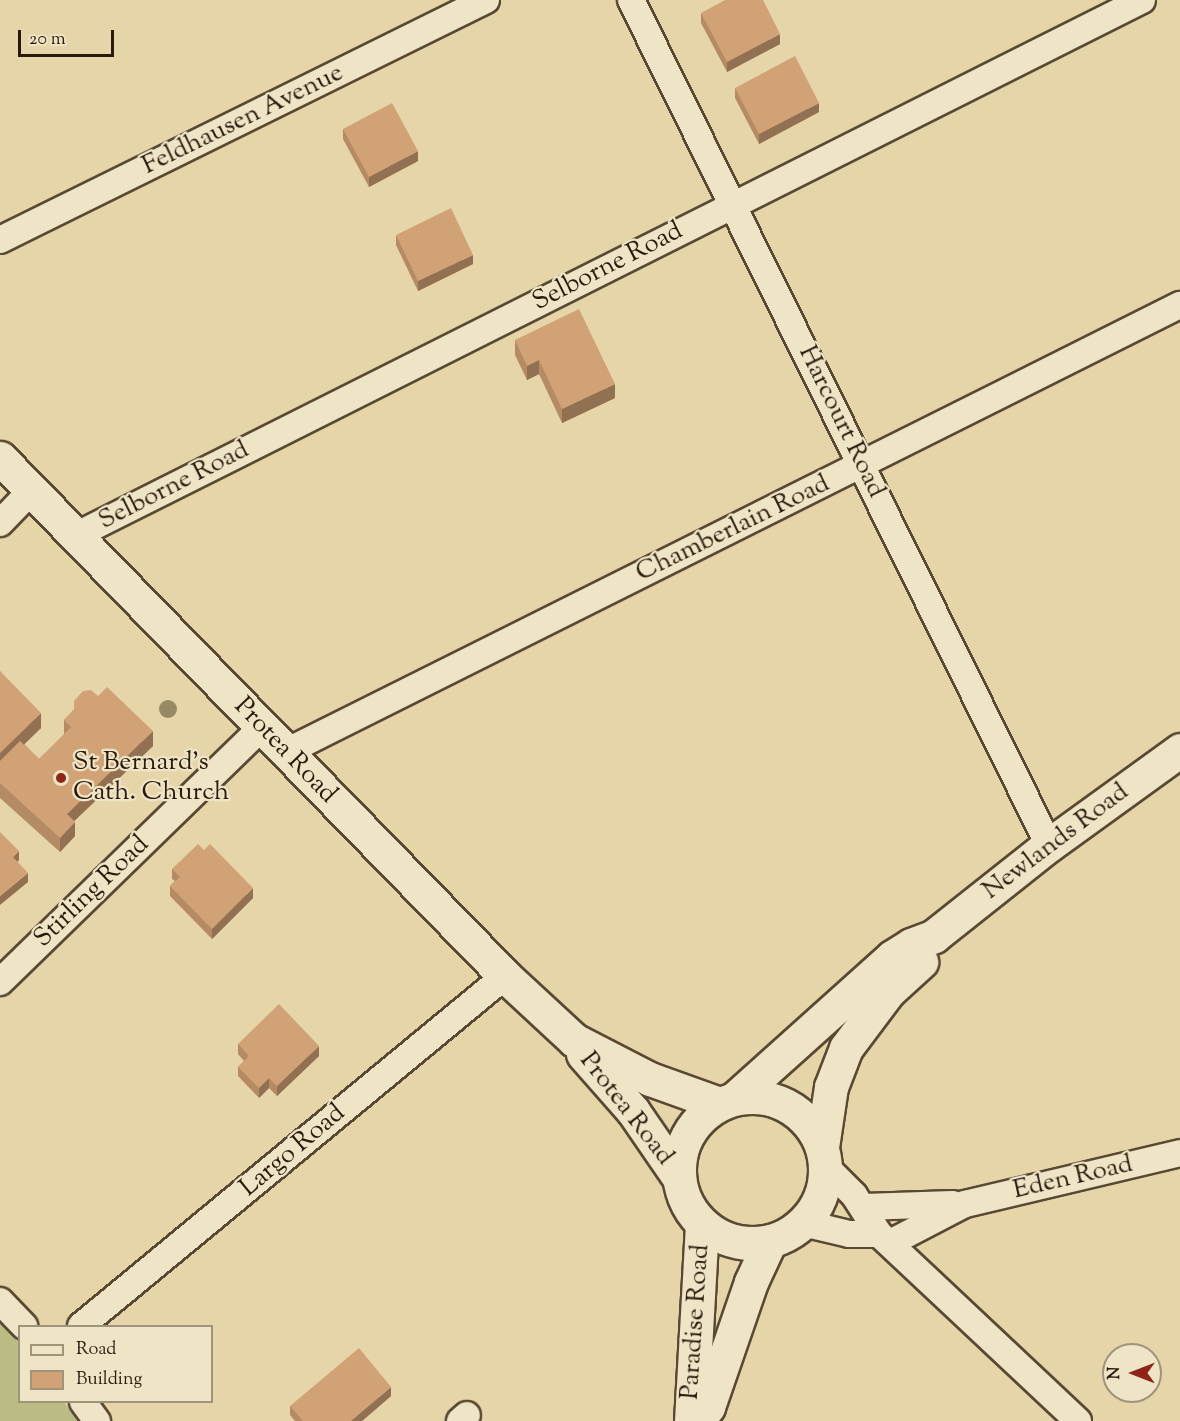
<!DOCTYPE html>
<html>
<head>
<meta charset="utf-8">
<style>
  body { margin:0 }
  #map { position:relative; width:1180px; height:1421px; overflow:hidden; background:#e6d5a8; font-family:"Sorts Mill Goudy",serif }
  div>[style] { position:absolute }
  .green>* { inset:0; background:#bbbc84 }
  .roads { filter:drop-shadow(2px 0 #594933) drop-shadow(-2px 0 #594933) drop-shadow(0 2px #594933) drop-shadow(0 -2px #594933) }
  .minor>* { height:26px; margin:-13px; padding:0 13px; transform-origin:13px; border-radius:13px; background:#efe4c6 }
  .secondary>* { height:33px; margin:-16.5px; padding:0 16.5px; transform-origin:16.5px; border-radius:16.5px; background:#efe4c6 }
  .secondary>.ring { margin:-16.5px; padding:0; box-sizing:content-box; background:none; border:33px solid #efe4c6; border-radius:50% }
  .trees>* { width:18px; height:18px; margin:-9px; border-radius:50%; background:#978966 }
  .wall>* { inset:0; background:#b48b65 }
  .shaded-wall>* { inset:0; background:#927152 }
  .building>* { inset:0; background:#d1a275 }
  .dots>* { width:16px; height:16px; translate:-50% -50%; box-sizing:border-box; border:3px solid #efe4c6; border-radius:50% }
  span { translate:-50% -50%; white-space:nowrap; text-align:center; line-height:1.15; -webkit-text-stroke:4.5px #efe4c6; paint-order:stroke }
  .street-label { font-size:26px; color:#2a1a0c }
  .poi-label { font-size:26px; color:#2a1a0c }
  .left { translate:0 -50%; text-align:left }
  .legend { position:absolute; left:18px; top:1325px; width:195px; height:78px; box-sizing:border-box; background:#efe4c6; border:2px solid #a0937c; margin:0; padding:8px 10px; list-style:none; font-size:18px; color:#2a1a0c }
  .legend li { display:flex; align-items:center; gap:12px; height:30px }
  .legend b { width:30px; border:2px solid #a0937c }
  .north { position:absolute; left:1102px; top:1343px; width:60px; height:60px; box-sizing:border-box; background:#efe4c6; border:2px solid #a0937c; border-radius:50%; rotate:270deg; font-size:16px; font-weight:700; line-height:24px; text-align:center; color:#2a1a0c }
  .north::after { content:''; display:block; margin:auto; width:21px; height:27px; background:#8f2418; clip-path:polygon(50% 0,100% 100%,50% 72%,0 100%) }
  .scale { position:absolute; left:18px; top:30px; width:96px; height:27px; box-sizing:border-box; border:3px solid #2a1a0c; border-top:0; padding-left:8px; font-size:18px; line-height:21px; white-space:nowrap; color:#2a1a0c; -webkit-text-stroke:4px #efe4c6; paint-order:stroke }
</style>
</head>
<body>
<div id="map">
  <div class="green">
    <div style="clip-path:polygon(0 1323px,19px 1343px,20px 1402px,64px 1402px,77px 1421px,0 1421px)"></div>
  </div>
  <div class="roads">
    <div class="minor">
      <div style="left:631px;top:0;width:943px;rotate:63.68deg"></div>
      <div style="left:0;top:240px;width:542px;rotate:-26.28deg"></div>
      <div style="left:0;top:523px;width:46px;rotate:-45.9deg"></div>
      <div style="left:75px;top:536px;width:1194px;rotate:-26.67deg"></div>
      <div style="left:286px;top:752px;width:1000px;rotate:-26.57deg"></div>
      <div style="left:0;top:982px;width:366px;rotate:-44.2deg"></div>
      <div style="left:825px;top:1166px;width:41px;rotate:45deg"></div>
      <div style="left:854px;top:1195px;width:46px;rotate:57.3deg"></div>
      <div style="left:879px;top:1234px;width:273px;rotate:43.2deg"></div>
      <div style="left:863px;top:1207px;width:90px;rotate:-1.9deg"></div>
      <div style="left:803px;top:1223px;width:47px;rotate:13.4deg"></div>
      <div style="left:849px;top:1234px;width:30px"></div>
      <div style="left:890px;top:1243px;width:85px;rotate:-27.5deg"></div>
      <div style="left:965px;top:1204px;width:221px;rotate:-13.3deg"></div>
      <div style="left:0;top:1301px;width:35px;rotate:46deg"></div>
      <div style="left:81px;top:1326px;width:550px;rotate:-39.54deg"></div>
      <div style="left:83px;top:1402px;width:24px;rotate:54deg"></div>
      <div style="left:460px;top:1421px;width:9px;rotate:-41deg"></div>
    </div>
    <div class="secondary">
      <div style="left:0;top:458px;width:723px;rotate:45.73deg"></div>
      <div style="left:505px;top:976px;width:94px;rotate:42.8deg"></div>
      <div style="left:574px;top:1040px;width:85px;rotate:27.2deg"></div>
      <div style="left:650px;top:1079px;width:74px;rotate:19.7deg"></div>
      <div style="left:583px;top:1054px;width:76px;rotate:48.7deg"></div>
      <div style="left:633px;top:1111px;width:81px;rotate:55.5deg"></div>
      <div class="ring" style="left:679px;top:1097px;width:113px;height:113px"></div>
      <div style="left:735px;top:1098px;width:211px;rotate:-41.9deg"></div>
      <div style="left:892px;top:957px;width:22px;rotate:-32deg"></div>
      <div style="left:911px;top:945px;width:25px;rotate:-21deg"></div>
      <div style="left:934px;top:936px;width:147px;rotate:-38.4deg"></div>
      <div style="left:1049px;top:845px;width:162px;rotate:-35.9deg"></div>
      <div style="left:822px;top:1147px;width:61px;rotate:-81.5deg"></div>
      <div style="left:831px;top:1087px;width:42px;rotate:-69deg"></div>
      <div style="left:846px;top:1048px;width:70px;rotate:-53.1deg"></div>
      <div style="left:888px;top:992px;width:45px;rotate:-42.3deg"></div>
      <div style="left:691px;top:1421px;width:197px;rotate:-86.8deg"></div>
      <div style="left:697px;top:1421px;width:18px;rotate:-52deg"></div>
      <div style="left:708px;top:1407px;width:132px;rotate:-71deg"></div>
      <div style="left:751px;top:1282px;width:45px;rotate:-65.1deg"></div>
    </div>
  </div>
  <div class="trees">
    <div style="left:168px;top:709px"></div>
  </div>
  <div class="wall">
    <div style="clip-path:polygon(701px 13px,780px 44px,727px 72px,701px 23px)"></div>
    <div style="clip-path:polygon(735px 88px,819px 112px,759px 144px,735px 98px)"></div>
    <div style="clip-path:polygon(343px 129px,418px 161px,369px 187px,343px 139px)"></div>
    <div style="clip-path:polygon(396px 235px,473px 264px,418px 291px,396px 245px)"></div>
    <div style="clip-path:polygon(515px 340px,615px 398px,562px 423px,539px 374px,527px 380px,515px 355px)"></div>
    <div style="clip-path:polygon(0 671px,41px 728px,24px 744px,39px 759px,64px 735px,64px 720px,74px 710px,74px 701px,153px 746px,74px 821px,75px 836px,60px 852px,0 798px)"></div>
    <div style="clip-path:polygon(172px 869px,253px 898px,212px 939px,170px 896px,170px 886px,175px 881px,172px 879px)"></div>
    <div style="clip-path:polygon(238px 1044px,319px 1056px,277px 1096px,269px 1088px,259px 1098px,238px 1076px,238px 1067px,244px 1061px,238px 1054px)"></div>
    <div style="clip-path:polygon(391px 1396px,362px 1421px,295px 1421px,290px 1415px,290px 1406px)"></div>
  </div>
  <div class="shaded-wall">
    <div style="clip-path:polygon(780px 34px,780px 44px,727px 72px,727px 62px)"></div>
    <div style="clip-path:polygon(819px 103px,819px 112px,759px 144px,759px 134px)"></div>
    <div style="clip-path:polygon(418px 151px,418px 161px,369px 187px,369px 177px)"></div>
    <div style="clip-path:polygon(473px 255px,473px 264px,418px 291px,418px 281px)"></div>
    <div style="clip-path:polygon(539px 360px,539px 374px,527px 380px,527px 366px)"></div>
    <div style="clip-path:polygon(615px 384px,615px 398px,562px 423px,562px 409px)"></div>
    <div style="clip-path:polygon(41px 713px,41px 728px,0 768px,0 753px)"></div>
    <div style="clip-path:polygon(153px 731px,153px 746px,67px 828px,67px 814px)"></div>
    <div style="clip-path:polygon(75px 822px,75px 836px,60px 852px,60px 838px)"></div>
    <div style="clip-path:polygon(19px 851px,19px 860px,13px 867px,13px 857px)"></div>
    <div style="clip-path:polygon(28px 873px,28px 882px,0 905px,0 896px)"></div>
    <div style="clip-path:polygon(253px 888px,253px 898px,212px 939px,212px 929px)"></div>
    <div style="clip-path:polygon(319px 1046px,319px 1056px,277px 1096px,277px 1086px)"></div>
    <div style="clip-path:polygon(269px 1078px,269px 1088px,259px 1098px,259px 1088px)"></div>
    <div style="clip-path:polygon(391px 1387px,391px 1396px,362px 1421px,351px 1421px)"></div>
  </div>
  <div class="building">
    <div style="clip-path:polygon(725px 0,763px 0,780px 34px,727px 62px,701px 13px)"></div>
    <div style="clip-path:polygon(795px 56px,819px 103px,759px 134px,735px 88px)"></div>
    <div style="clip-path:polygon(392px 103px,418px 151px,369px 177px,343px 129px)"></div>
    <div style="clip-path:polygon(451px 208px,473px 255px,418px 281px,396px 235px)"></div>
    <div style="clip-path:polygon(579px 309px,615px 384px,562px 409px,539px 360px,527px 366px,515px 340px)"></div>
    <div style="clip-path:polygon(0 671px,41px 713px,0 753px)"></div>
    <div style="clip-path:polygon(107px 687px,153px 731px,67px 814px,75px 822px,60px 838px,0 783px,0 761px,20px 741px,39px 759px,71px 727px,64px 720px,74px 709px,74px 701px,83px 691px,91px 690px,98px 696px)"></div>
    <div style="clip-path:polygon(0 832px,19px 851px,13px 857px,28px 873px,0 896px)"></div>
    <div style="clip-path:polygon(198px 844px,204px 850px,210px 844px,253px 888px,212px 929px,170px 886px,180px 877px,172px 869px)"></div>
    <div style="clip-path:polygon(279px 1004px,319px 1046px,277px 1086px,269px 1078px,259px 1088px,238px 1067px,249px 1056px,238px 1044px)"></div>
    <div style="clip-path:polygon(359px 1348px,391px 1387px,351px 1421px,303px 1421px,290px 1406px)"></div>
  </div>
  <div class="dots">
    <div style="left:61px;top:778px;background:#8f2418"></div>
  </div>
  <div class="street-label">
    <span style="left:243px;top:120px;rotate:-26deg">Feldhausen Avenue</span>
    <span style="left:608px;top:267px;rotate:-27deg">Selborne Road</span>
    <span style="left:841px;top:422px;rotate:64deg">Harcourt Road</span>
    <span style="left:174px;top:486px;rotate:-27deg">Selborne Road</span>
    <span style="left:733px;top:529px;rotate:-26deg">Chamberlain Road</span>
    <span style="left:285px;top:751px;rotate:46deg">Protea Road</span>
    <span style="left:1056px;top:842px;rotate:-37deg">Newlands Road</span>
    <span style="left:92px;top:892px;rotate:-44deg">Stirling Road</span>
    <span style="left:626px;top:1109px;rotate:52deg">Protea Road</span>
    <span style="left:293px;top:1151px;rotate:-40deg">Largo Road</span>
    <span style="left:1073px;top:1178px;rotate:-13deg">Eden Road</span>
    <span style="left:696px;top:1322px;rotate:-86deg">Paradise Road</span>
  </div>
  <div class="poi-label">
    <span class="left" style="left:73px;top:778px">St Bernard's<br>Cath. Church</span>
  </div>
  <ul class="legend">
  <li><b style="height:8px;background:#efe4c6"></b>Road</li>
  <li><b style="height:16px;background:#d1a275"></b>Building</li>
  </ul>
  <div class="north">N</div>
  <div class="scale">20 m</div>
</div>
</body>
</html>
